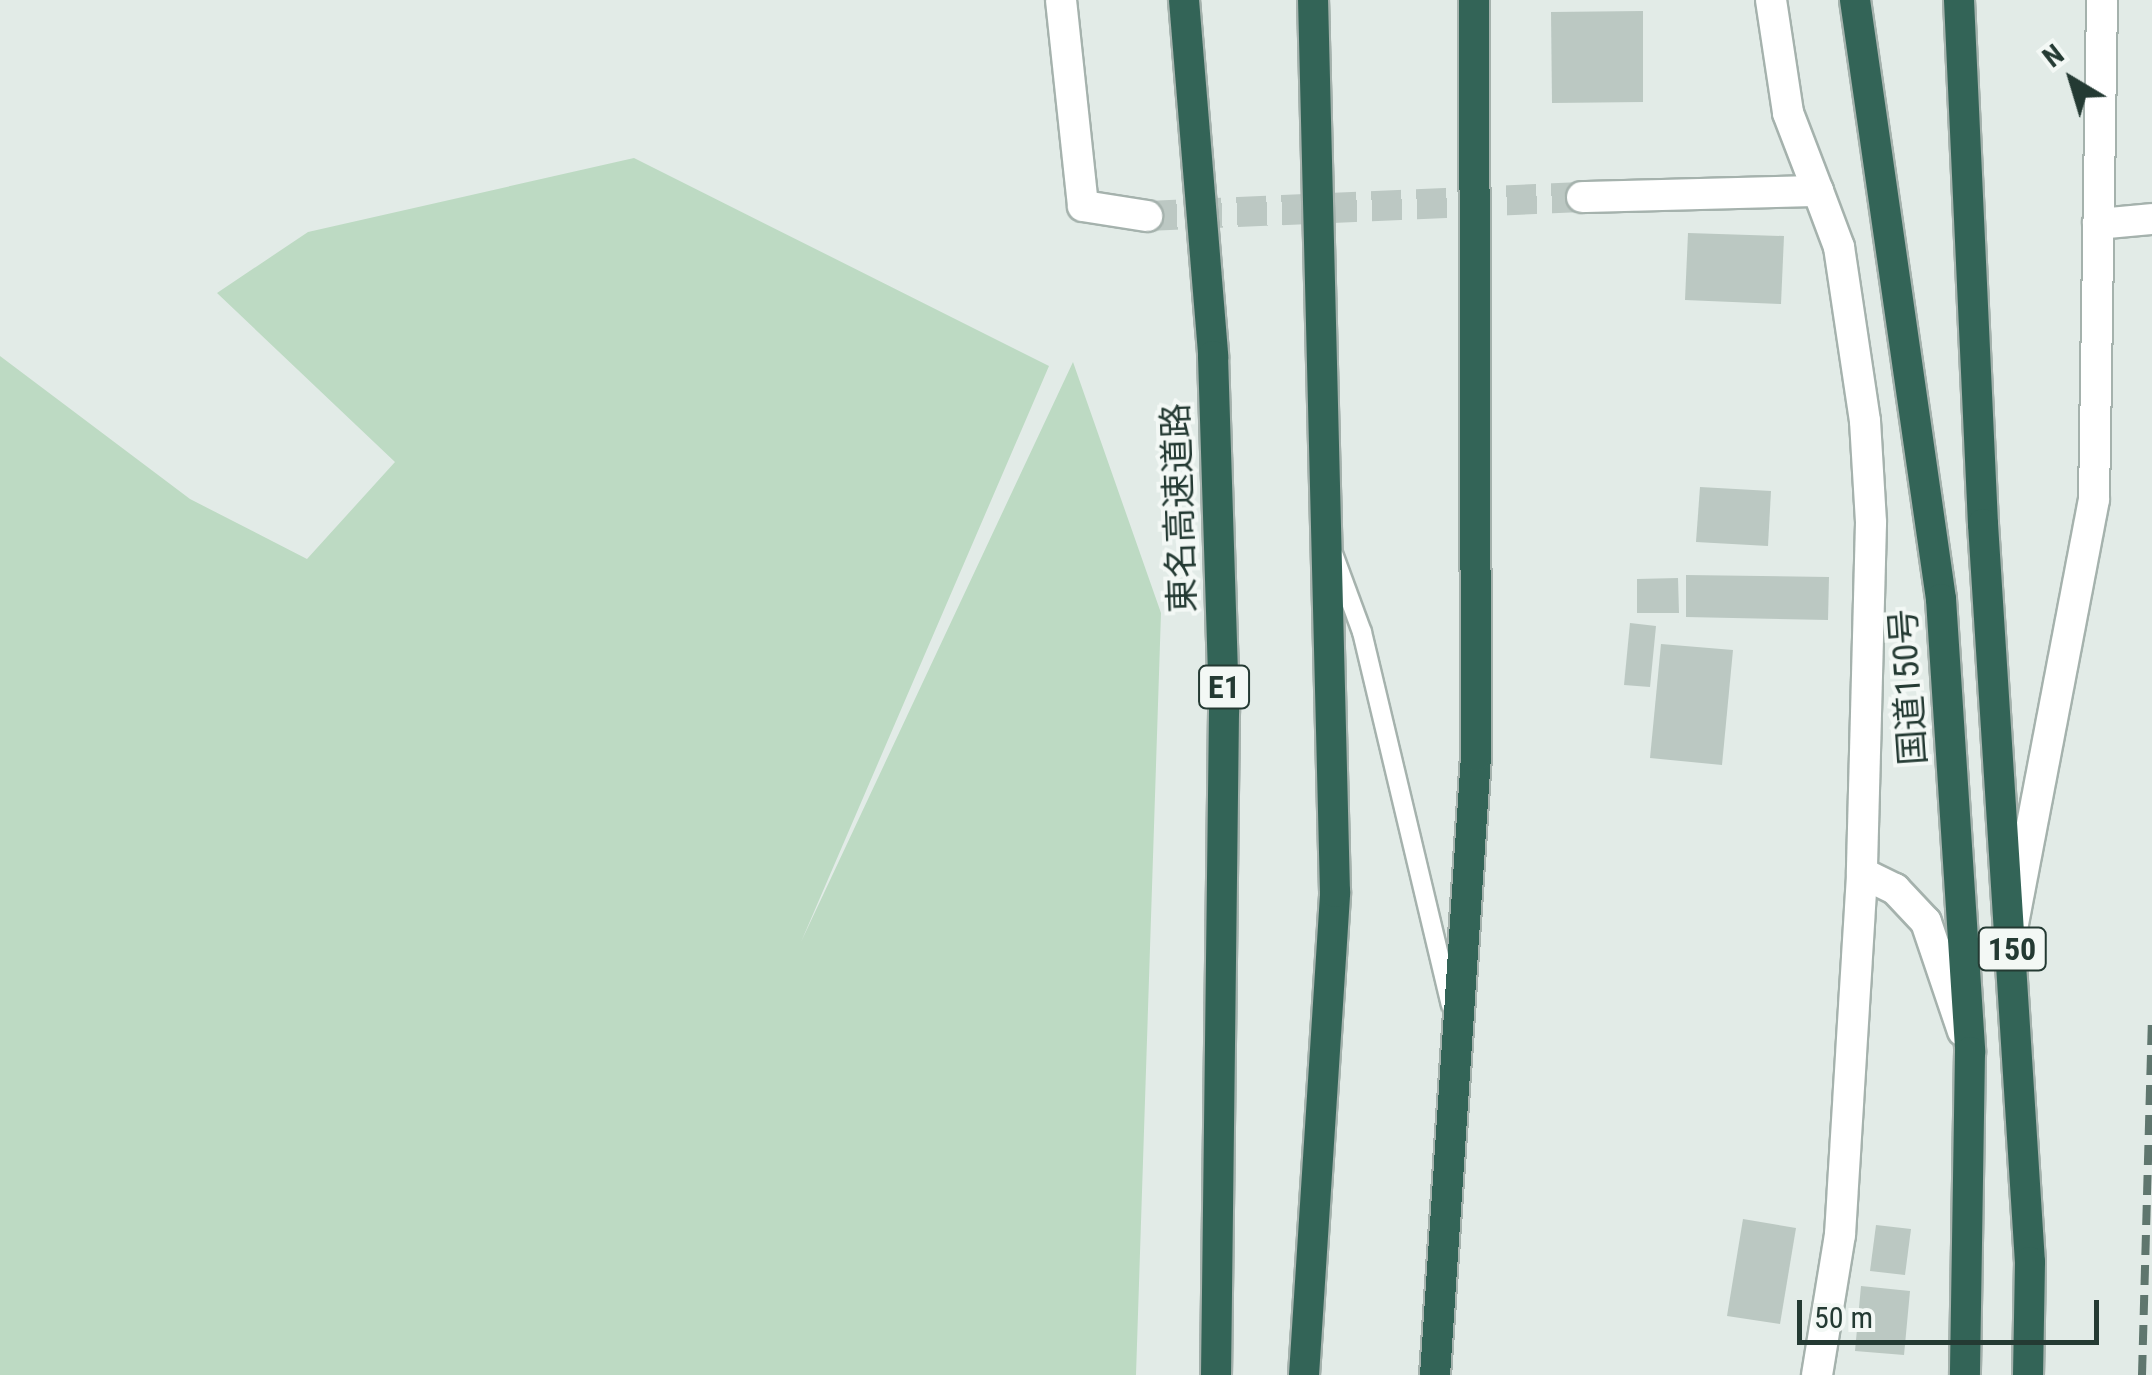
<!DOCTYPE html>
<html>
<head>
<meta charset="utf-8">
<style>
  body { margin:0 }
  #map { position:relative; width:2152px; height:1375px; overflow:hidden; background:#e2ebe7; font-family:"Roboto Condensed","Noto Sans JP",sans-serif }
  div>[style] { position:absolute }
  .green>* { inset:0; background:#bddac3 }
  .building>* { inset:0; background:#bbc8c2 }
  .street-tunnel>* { height:30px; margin-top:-15px; transform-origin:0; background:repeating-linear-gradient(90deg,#bcc8c3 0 30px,transparent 0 45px) }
  .roads { filter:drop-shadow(2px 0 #a5b2ad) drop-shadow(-2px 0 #a5b2ad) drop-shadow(0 2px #a5b2ad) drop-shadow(0 -2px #a5b2ad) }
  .lane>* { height:18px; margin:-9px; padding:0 9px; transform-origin:9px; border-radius:9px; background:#fff }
  .street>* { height:30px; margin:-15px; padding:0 15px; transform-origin:15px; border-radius:15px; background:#fff }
  .highway>* { height:30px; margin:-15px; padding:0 15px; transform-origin:15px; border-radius:15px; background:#336457 }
  .rail>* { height:8px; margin-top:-4px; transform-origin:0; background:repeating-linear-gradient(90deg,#5f766e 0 20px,transparent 0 30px) }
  span { translate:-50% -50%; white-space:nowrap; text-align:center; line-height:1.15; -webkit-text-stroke:8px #f3f8f5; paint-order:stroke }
  .shield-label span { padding:2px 8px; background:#f3f8f5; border:2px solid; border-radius:8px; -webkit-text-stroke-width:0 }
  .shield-label { font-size:32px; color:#243a33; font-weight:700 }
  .street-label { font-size:35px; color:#243a33 }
  .north { position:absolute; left:2022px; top:30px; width:100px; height:100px; -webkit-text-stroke:8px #f3f8f5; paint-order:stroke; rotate:322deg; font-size:28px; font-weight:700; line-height:40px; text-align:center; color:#243a33 }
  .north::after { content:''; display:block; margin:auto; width:35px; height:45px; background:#243a33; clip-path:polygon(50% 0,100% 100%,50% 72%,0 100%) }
  .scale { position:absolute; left:1797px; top:1300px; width:302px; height:45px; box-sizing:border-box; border:5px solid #243a33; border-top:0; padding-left:12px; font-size:30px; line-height:35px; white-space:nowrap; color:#243a33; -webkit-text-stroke:8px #f3f8f5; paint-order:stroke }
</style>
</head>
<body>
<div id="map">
  <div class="green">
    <div style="clip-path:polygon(634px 158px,1049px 366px,801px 942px,1073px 362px,1161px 613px,1136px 1375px,0 1375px,0 356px,190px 499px,307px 559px,395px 462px,217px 293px,308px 232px)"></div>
  </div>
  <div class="building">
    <div style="clip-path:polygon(1643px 11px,1643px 102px,1552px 103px,1551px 12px)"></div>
    <div style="clip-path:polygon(1688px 233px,1784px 236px,1781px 304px,1685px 300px)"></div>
    <div style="clip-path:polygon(1700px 487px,1771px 491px,1768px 546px,1696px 542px)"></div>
    <div style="clip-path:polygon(1686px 575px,1829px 577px,1828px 620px,1686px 617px)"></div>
    <div style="clip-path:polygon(1678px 578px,1679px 613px,1637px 613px,1637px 579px)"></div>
    <div style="clip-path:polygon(1630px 623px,1656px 626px,1650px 687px,1624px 685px)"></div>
    <div style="clip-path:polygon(1661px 644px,1733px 650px,1722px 765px,1650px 758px)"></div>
    <div style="clip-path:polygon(1743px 1219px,1796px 1228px,1780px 1324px,1727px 1316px)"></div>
    <div style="clip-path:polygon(1876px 1225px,1911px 1229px,1905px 1275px,1870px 1271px)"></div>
    <div style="clip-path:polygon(1861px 1286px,1910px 1291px,1904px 1355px,1855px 1351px)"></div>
  </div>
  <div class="street-tunnel">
    <div style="left:1147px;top:216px;width:435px;rotate:-2.5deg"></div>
  </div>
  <div class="roads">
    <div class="lane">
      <div style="left:1334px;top:556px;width:81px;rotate:69.8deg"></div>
      <div style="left:1362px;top:632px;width:383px;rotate:76.6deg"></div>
    </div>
    <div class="street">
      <div style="left:1061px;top:0;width:207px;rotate:83.9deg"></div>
      <div style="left:1083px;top:206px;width:65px;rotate:8.9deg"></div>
      <div style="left:1771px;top:0;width:114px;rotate:81.4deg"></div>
      <div style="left:1788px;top:113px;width:84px;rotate:69deg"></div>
      <div style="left:1582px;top:197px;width:236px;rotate:-1.5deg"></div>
      <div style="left:1818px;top:191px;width:60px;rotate:69.4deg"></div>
      <div style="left:1839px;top:247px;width:176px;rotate:81.5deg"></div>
      <div style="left:1865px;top:421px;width:102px;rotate:86.6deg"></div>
      <div style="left:1871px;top:523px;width:350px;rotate:91.5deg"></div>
      <div style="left:1862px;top:873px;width:37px;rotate:26deg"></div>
      <div style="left:1895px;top:889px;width:45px;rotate:46.8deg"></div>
      <div style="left:1926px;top:922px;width:115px;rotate:71.3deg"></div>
      <div style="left:2098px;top:224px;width:54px;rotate:-5.3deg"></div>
      <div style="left:2013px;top:924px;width:432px;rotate:-79.2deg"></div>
      <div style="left:2094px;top:500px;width:500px;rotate:-89.08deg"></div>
      <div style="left:1817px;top:1375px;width:142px;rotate:-80.7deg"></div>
      <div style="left:1840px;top:1235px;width:363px;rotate:-86.5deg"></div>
    </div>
    <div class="highway">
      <div style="left:1184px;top:0;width:357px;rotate:85.3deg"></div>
      <div style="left:1213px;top:356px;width:356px;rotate:88.2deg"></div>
      <div style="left:1224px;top:712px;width:663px;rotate:90.69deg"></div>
      <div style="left:1855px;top:0;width:605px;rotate:81.83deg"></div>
      <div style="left:1941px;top:599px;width:454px;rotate:86.3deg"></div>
      <div style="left:1970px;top:1052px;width:323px;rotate:90.9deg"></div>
      <div style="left:1959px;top:0;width:525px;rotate:87.38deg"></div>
      <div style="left:1983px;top:524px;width:739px;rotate:86.36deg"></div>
      <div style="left:2030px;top:1262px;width:113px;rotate:91deg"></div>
      <div style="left:1304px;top:1375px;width:484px;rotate:-86.3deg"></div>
      <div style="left:1335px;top:892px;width:892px;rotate:-91.41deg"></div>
      <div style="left:1435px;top:1375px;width:620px;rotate:-86.21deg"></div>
      <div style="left:1476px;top:756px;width:756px;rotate:-90.15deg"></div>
    </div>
  </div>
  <div class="rail">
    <div style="left:2142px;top:1375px;width:354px;rotate:-88.4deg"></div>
  </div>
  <div class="shield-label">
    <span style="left:1224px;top:687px">E1</span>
    <span style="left:2012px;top:949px">150</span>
  </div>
  <div class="street-label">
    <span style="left:1180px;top:508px;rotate:-92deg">東名高速道路</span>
    <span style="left:1909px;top:687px;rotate:-94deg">国道150号</span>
  </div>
  <div class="north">N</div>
  <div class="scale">50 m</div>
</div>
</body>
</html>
